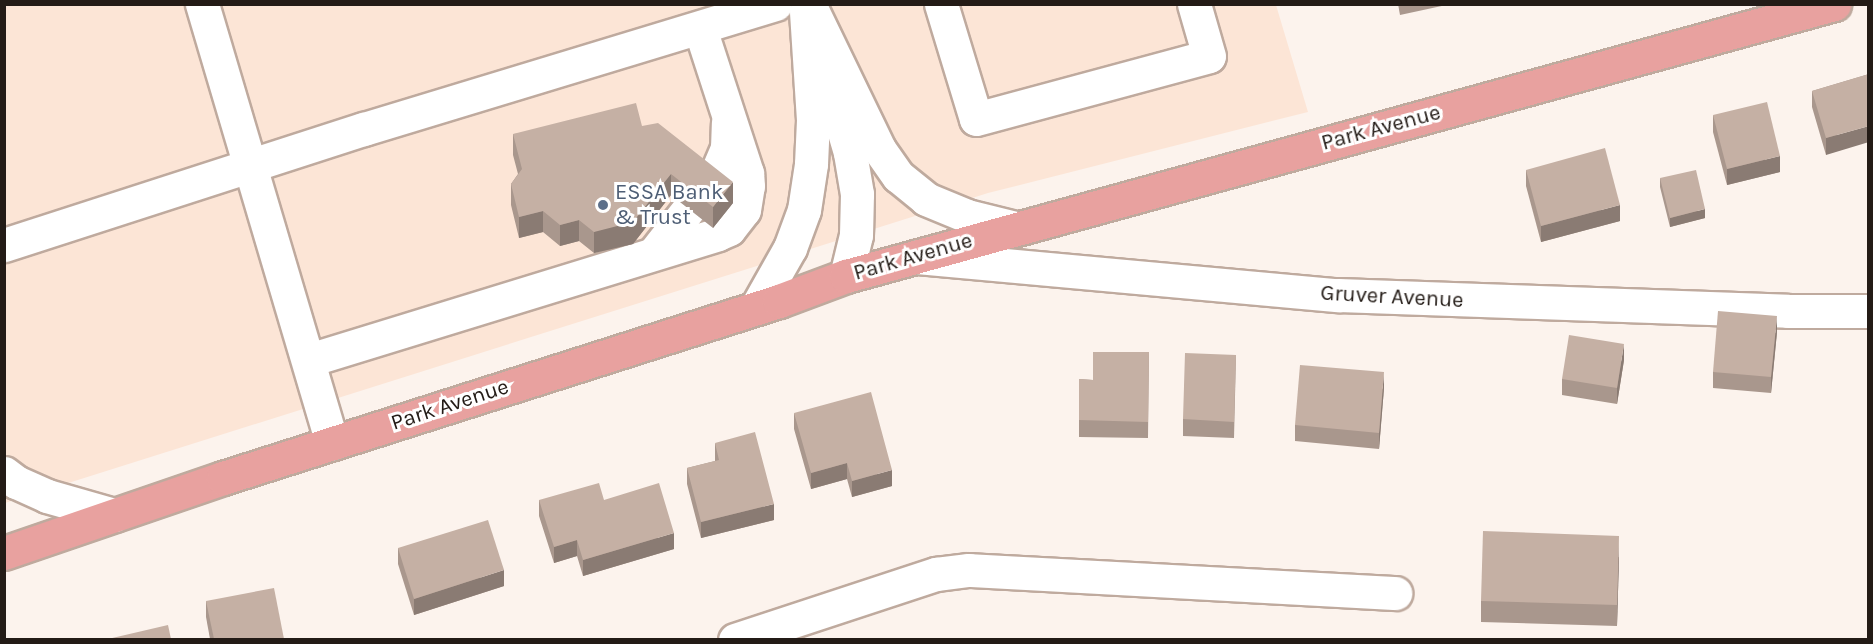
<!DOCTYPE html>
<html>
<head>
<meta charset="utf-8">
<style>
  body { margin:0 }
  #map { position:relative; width:1873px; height:644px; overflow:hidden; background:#fcf3ed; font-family:Karla,sans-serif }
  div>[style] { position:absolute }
  .built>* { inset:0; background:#fce5d6 }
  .roads { filter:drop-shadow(2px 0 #bfaa9e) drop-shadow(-2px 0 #bfaa9e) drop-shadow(0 2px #bfaa9e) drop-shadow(0 -2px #bfaa9e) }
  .minor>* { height:33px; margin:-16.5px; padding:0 16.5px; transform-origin:16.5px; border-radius:16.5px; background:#fff }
  .major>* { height:33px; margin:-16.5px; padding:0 16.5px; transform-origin:16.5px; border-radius:16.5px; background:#e8a19f }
  .wall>* { inset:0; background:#a9978d }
  .shaded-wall>* { inset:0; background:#8a7b73 }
  .building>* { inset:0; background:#c5b0a4 }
  .dots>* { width:16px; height:16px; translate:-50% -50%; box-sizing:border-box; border:3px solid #fff; border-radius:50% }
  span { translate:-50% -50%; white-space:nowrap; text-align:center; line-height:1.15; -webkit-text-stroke:6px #fff; paint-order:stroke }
  .street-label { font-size:22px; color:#231b16 }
  .service-label { font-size:22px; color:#4e5e75 }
  .left { translate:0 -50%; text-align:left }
  .frame { position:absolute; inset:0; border:6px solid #231b16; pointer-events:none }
</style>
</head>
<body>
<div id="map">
  <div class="built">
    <div style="clip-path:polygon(5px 5px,1276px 5px,1308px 112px,988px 193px,5px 503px)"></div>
  </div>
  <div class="roads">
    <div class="minor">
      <div style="left:202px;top:4px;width:458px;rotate:73.5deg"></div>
      <div style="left:809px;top:4px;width:161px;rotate:64.2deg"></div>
      <div style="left:879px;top:149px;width:33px;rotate:55deg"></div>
      <div style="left:898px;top:176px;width:36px;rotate:39deg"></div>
      <div style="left:926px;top:199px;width:44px;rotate:22.5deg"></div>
      <div style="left:967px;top:216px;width:50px;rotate:13.8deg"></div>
      <div style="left:941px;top:4px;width:120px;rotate:73.1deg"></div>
      <div style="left:976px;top:119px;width:241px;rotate:-15.1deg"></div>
      <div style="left:1209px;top:56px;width:54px;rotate:-106.1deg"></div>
      <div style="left:829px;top:81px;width:75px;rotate:73.7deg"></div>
      <div style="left:850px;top:153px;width:42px;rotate:80.3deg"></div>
      <div style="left:857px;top:194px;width:41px;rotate:91.4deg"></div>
      <div style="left:856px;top:235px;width:42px;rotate:103.7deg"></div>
      <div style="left:4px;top:245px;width:378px;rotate:-17.9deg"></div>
      <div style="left:364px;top:129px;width:430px;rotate:-16.9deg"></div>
      <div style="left:654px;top:253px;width:100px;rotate:-51.9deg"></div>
      <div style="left:716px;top:174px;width:28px;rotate:-67deg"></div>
      <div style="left:727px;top:148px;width:25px;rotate:-88deg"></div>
      <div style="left:917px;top:257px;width:423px;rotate:5.2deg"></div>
      <div style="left:1338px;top:295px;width:450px;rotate:2deg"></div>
      <div style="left:1788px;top:311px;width:80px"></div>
      <div style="left:756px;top:308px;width:69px;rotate:-60.5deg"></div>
      <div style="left:790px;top:248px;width:40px;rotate:-69.8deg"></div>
      <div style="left:804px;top:210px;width:47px;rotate:-81.3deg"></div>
      <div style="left:811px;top:164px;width:44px;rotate:-87.4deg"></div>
      <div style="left:813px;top:120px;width:108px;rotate:-93.7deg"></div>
      <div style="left:309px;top:360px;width:428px;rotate:-17.1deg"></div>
      <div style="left:718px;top:234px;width:12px;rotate:-24deg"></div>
      <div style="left:729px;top:229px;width:24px;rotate:-52deg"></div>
      <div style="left:744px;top:210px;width:24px;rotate:-81deg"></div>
      <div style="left:748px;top:186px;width:13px;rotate:-94deg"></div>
      <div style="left:747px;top:173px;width:152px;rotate:-108deg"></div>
      <div style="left:4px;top:473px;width:15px;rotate:37deg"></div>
      <div style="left:16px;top:482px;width:34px;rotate:24deg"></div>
      <div style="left:47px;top:496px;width:70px;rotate:15.8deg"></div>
      <div style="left:735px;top:640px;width:212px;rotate:-18.2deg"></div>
      <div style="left:936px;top:574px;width:33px;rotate:-7deg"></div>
      <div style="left:969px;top:570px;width:427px;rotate:3.1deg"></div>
    </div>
    <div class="major">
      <div style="left:4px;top:553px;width:231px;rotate:-18.9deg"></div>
      <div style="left:223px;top:478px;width:583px;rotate:-17.66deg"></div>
      <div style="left:779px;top:301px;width:72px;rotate:-20.5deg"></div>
      <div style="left:846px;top:276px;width:1025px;rotate:-15.39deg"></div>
    </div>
  </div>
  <div class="wall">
    <div style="clip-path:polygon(1398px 4px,1451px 4px,1400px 15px)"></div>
    <div style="clip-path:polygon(1869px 74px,1826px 155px,1812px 107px,1812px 91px)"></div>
    <div style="clip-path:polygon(1713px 115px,1780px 172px,1727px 185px,1713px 132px)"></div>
    <div style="clip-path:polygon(642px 126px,733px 203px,713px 228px,671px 195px,633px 244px,594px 253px,579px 241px,560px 246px,543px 232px,519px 238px,511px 205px,511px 184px,518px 174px,513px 155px,513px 134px)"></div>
    <div style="clip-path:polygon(1526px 170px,1620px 221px,1541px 242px,1526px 186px)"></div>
    <div style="clip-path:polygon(1660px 178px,1705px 218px,1670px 227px,1660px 187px)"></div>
    <div style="clip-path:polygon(1777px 332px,1771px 393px,1713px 388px,1713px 372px)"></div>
    <div style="clip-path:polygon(1149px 352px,1148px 438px,1079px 437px,1079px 379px,1093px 380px)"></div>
    <div style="clip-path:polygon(1236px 355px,1234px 438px,1183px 436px,1183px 419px)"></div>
    <div style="clip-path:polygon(1624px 360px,1617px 404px,1562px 395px,1562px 379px)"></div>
    <div style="clip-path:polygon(1384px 388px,1379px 449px,1295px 441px,1295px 425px)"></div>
    <div style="clip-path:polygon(794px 413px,892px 486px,852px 497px,847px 479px,811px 489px,794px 429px)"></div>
    <div style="clip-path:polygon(715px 443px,774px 520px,701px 538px,687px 484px,687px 468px,715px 461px)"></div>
    <div style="clip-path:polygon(539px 500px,604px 500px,674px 549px,583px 576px,577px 556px,554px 563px,539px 516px)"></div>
    <div style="clip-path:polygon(398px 548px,504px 586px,414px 615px,398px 564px)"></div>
    <div style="clip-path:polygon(1619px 557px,1617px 626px,1481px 622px,1481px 601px)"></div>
    <div style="clip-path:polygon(206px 601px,284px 639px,210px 639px,206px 617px)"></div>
  </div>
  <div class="shaded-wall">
    <div style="clip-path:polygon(1869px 126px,1869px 142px,1826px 155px,1826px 138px)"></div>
    <div style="clip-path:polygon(1780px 156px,1780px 172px,1727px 185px,1727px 169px)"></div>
    <div style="clip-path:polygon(671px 174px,671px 195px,633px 244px,594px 253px,594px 232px)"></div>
    <div style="clip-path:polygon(733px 182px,733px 203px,713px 228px,713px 207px)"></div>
    <div style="clip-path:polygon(1620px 205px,1620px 221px,1541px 242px,1541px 226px)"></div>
    <div style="clip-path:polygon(1705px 209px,1705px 218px,1670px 227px,1670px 218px)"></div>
    <div style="clip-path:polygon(543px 211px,543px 232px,519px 238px,519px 217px)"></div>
    <div style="clip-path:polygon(579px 220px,579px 241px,560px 246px,560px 225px)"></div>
    <div style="clip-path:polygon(1777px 316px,1777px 332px,1771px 393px,1771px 377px)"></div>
    <div style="clip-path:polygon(1624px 344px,1624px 360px,1617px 404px,1617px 388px)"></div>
    <div style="clip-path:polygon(1384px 372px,1384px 388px,1379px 449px,1379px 433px)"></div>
    <div style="clip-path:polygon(847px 463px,847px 479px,811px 489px,811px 473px)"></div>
    <div style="clip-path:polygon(892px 470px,892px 486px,852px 497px,852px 481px)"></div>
    <div style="clip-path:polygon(774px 504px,774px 520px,701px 538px,701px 522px)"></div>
    <div style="clip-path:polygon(674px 533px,674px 549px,583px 576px,583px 560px)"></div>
    <div style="clip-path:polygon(1619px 536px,1619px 557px,1617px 626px,1617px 605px)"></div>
    <div style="clip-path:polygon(577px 540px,577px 556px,554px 563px,554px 547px)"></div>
    <div style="clip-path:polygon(504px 570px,504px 586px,414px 615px,414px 599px)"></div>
  </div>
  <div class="building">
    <div style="clip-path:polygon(1869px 74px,1869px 126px,1826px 138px,1812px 91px)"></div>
    <div style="clip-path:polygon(1767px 102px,1780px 156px,1727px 169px,1713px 115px)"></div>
    <div style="clip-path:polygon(636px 103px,642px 126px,658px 123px,733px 182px,713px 207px,671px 174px,633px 222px,594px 232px,579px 220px,560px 225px,543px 211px,519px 217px,511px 184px,522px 169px,513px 134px)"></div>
    <div style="clip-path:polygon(1605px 148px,1620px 205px,1541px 226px,1526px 170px)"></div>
    <div style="clip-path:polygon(1696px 170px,1705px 209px,1670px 218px,1660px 178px)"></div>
    <div style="clip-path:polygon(1718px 311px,1777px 316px,1771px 377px,1713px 372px)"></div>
    <div style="clip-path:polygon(1569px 335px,1624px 344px,1617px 388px,1562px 379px)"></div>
    <div style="clip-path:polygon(1093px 352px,1149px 352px,1148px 422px,1079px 420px,1079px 379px,1093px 380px)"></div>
    <div style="clip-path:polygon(1185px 353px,1236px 355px,1234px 422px,1183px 419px)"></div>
    <div style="clip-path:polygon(1300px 365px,1384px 372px,1379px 433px,1295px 425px)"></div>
    <div style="clip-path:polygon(871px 392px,892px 470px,852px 481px,847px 463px,811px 473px,794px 413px)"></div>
    <div style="clip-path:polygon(755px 432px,774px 504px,701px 522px,687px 468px,719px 460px,715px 443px)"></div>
    <div style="clip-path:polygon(599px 483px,604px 500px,659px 483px,674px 533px,583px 560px,577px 540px,554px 547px,539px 500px)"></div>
    <div style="clip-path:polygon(488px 520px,504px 570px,414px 599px,398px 548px)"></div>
    <div style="clip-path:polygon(1483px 531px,1619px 536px,1617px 605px,1481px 601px)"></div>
    <div style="clip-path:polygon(274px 588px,284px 639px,214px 639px,206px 601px)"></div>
    <div style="clip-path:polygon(168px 625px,171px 639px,108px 639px)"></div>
  </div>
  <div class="dots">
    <div style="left:603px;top:205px;background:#5c6f8a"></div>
  </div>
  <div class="street-label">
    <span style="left:1381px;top:128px;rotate:-15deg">Park Avenue</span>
    <span style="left:913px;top:257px;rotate:-16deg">Park Avenue</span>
    <span style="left:1392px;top:297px;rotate:3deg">Gruver Avenue</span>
    <span style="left:450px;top:405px;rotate:-18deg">Park Avenue</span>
  </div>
  <div class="service-label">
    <span class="left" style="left:615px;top:205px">ESSA Bank<br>&amp; Trust</span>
  </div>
  <div class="frame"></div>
</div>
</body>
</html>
